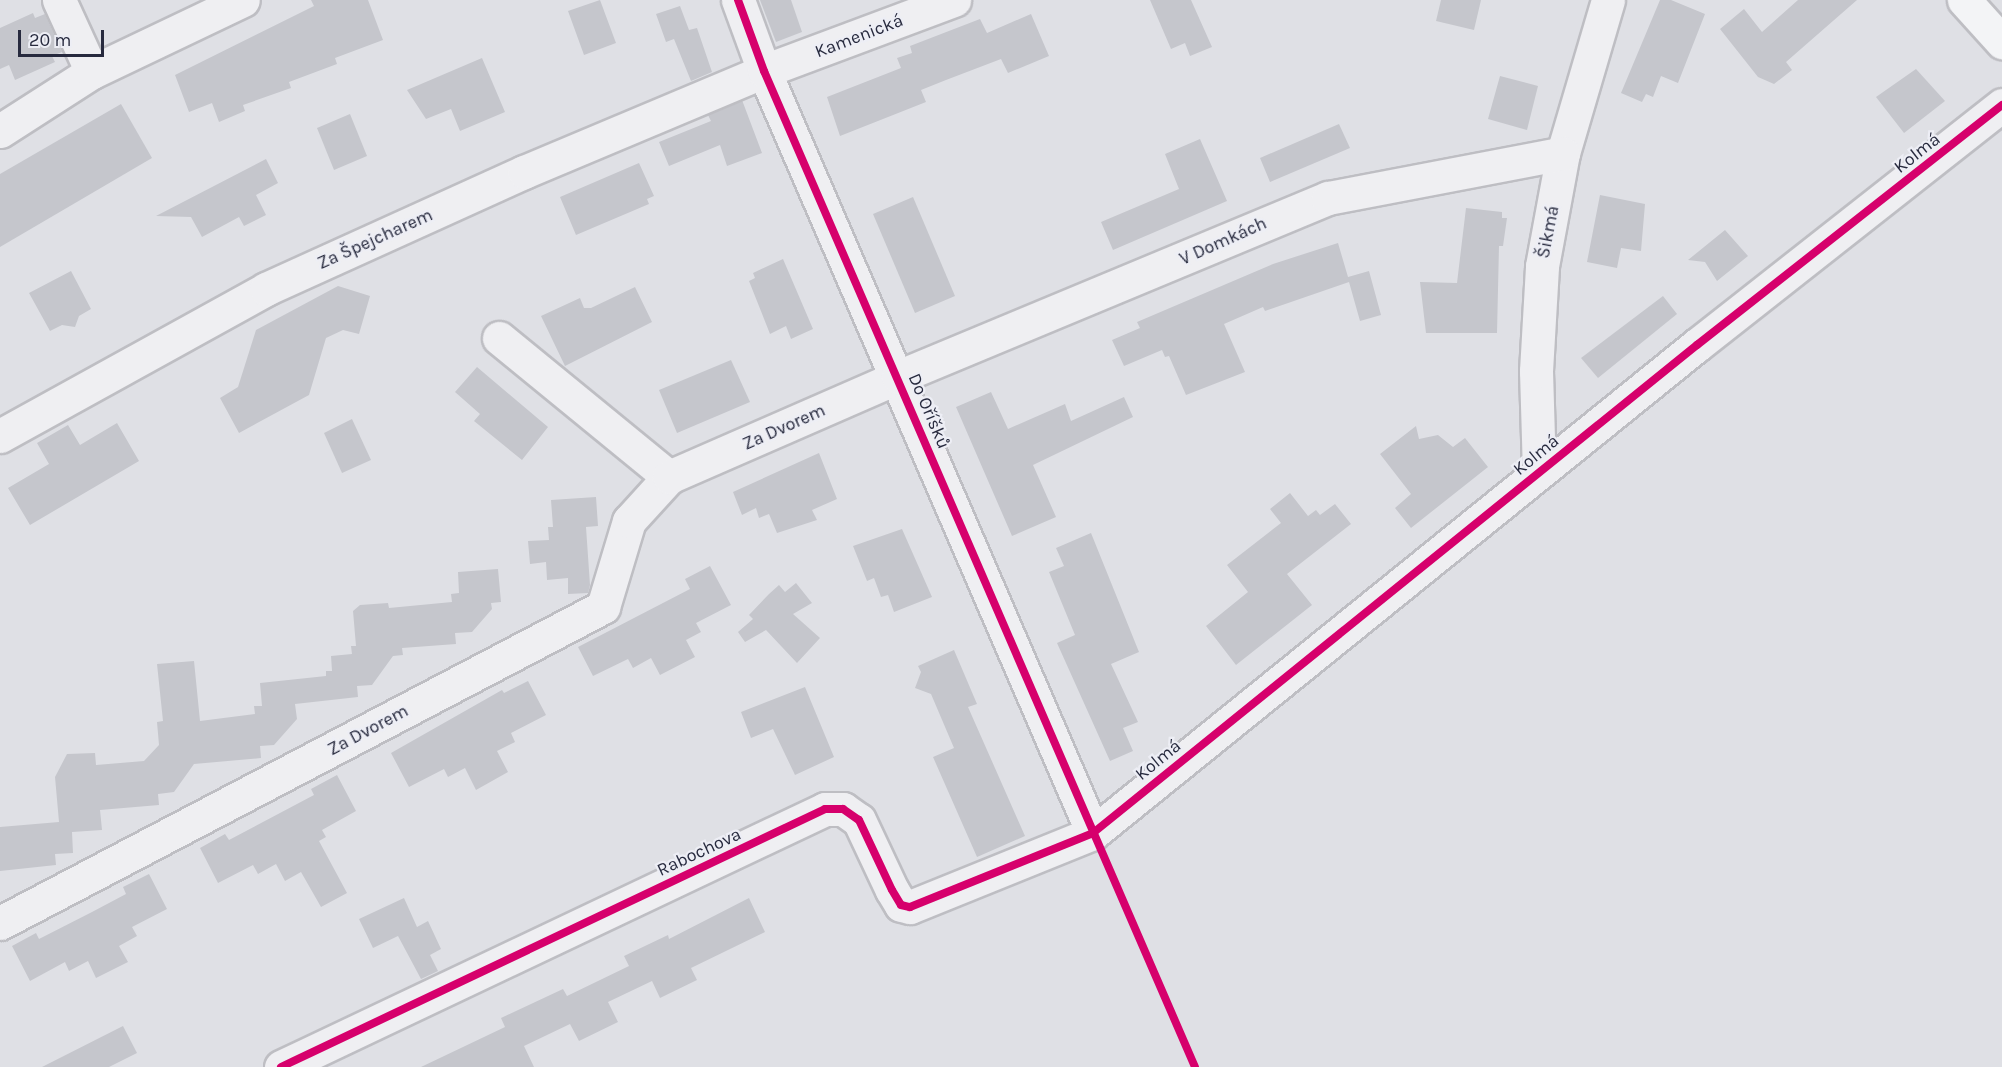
<!DOCTYPE html>
<html>
<head>
<meta charset="utf-8">
<style>
  body { margin:0 }
  #map { position:relative; width:2002px; height:1067px; overflow:hidden; background:#dfe0e5; font-family:Karla,sans-serif }
  div>[style] { position:absolute }
  .building>* { inset:0; background:#c5c6cc }
  .roads { filter:drop-shadow(2px 0 #bebec3) drop-shadow(-2px 0 #bebec3) drop-shadow(0 2px #bebec3) drop-shadow(0 -2px #bebec3) }
  .minor>* { height:33px; margin:-16.5px; padding:0 16.5px; transform-origin:16.5px; border-radius:16.5px; background:#efeff2 }
  .major>* { height:33px; margin:-16.5px; padding:0 16.5px; transform-origin:16.5px; border-radius:16.5px; background:#f3f4f6 }
  .cycleway>* { height:8px; margin:-4px; padding:0 4px; transform-origin:4px; border-radius:4px; background:#d6006c }
  span { translate:-50% -50%; white-space:nowrap; text-align:center; line-height:1.15; -webkit-text-stroke:4.5px #edeef5; paint-order:stroke }
  .street-label { font-size:18px; color:#272a3e }
  .scale { position:absolute; left:18px; top:30px; width:86px; height:27px; box-sizing:border-box; border:3px solid #272a3e; border-top:0; padding-left:8px; font-size:18px; line-height:21px; white-space:nowrap; color:#272a3e; -webkit-text-stroke:4px #edeef5; paint-order:stroke }
</style>
</head>
<body>
<div id="map">
  <div class="building">
    <div style="clip-path:polygon(311px 0,368px 0,383px 40px,335px 58px,337px 64px,289px 82px,291px 88px,243px 105px,245px 111px,219px 122px,212px 103px,189px 112px,175px 75px,314px 6px)"></div>
    <div style="clip-path:polygon(600px 0,616px 43px,584px 55px,568px 11px)"></div>
    <div style="clip-path:polygon(760px 0,791px 0,802px 32px,776px 42px)"></div>
    <div style="clip-path:polygon(1150px 0,1191px 0,1212px 47px,1190px 56px,1185px 43px,1171px 49px)"></div>
    <div style="clip-path:polygon(1441px 0,1481px 0,1474px 30px,1436px 21px)"></div>
    <div style="clip-path:polygon(1660px 0,1671px 0,1705px 14px,1678px 83px,1661px 76px,1653px 97px,1646px 94px,1642px 102px,1621px 93px)"></div>
    <div style="clip-path:polygon(1798px 0,1857px 0,1786px 62px,1792px 70px,1774px 84px,1758px 77px,1720px 29px,1744px 9px,1762px 32px)"></div>
    <div style="clip-path:polygon(680px 6px,689px 30px,697px 28px,712px 72px,691px 81px,674px 39px,666px 42px,656px 14px)"></div>
    <div style="clip-path:polygon(33px 13px,35px 18px,45px 14px,62px 52px,52px 56px,55px 62px,15px 80px,9px 65px,0 69px,0 28px)"></div>
    <div style="clip-path:polygon(1031px 14px,1049px 56px,1008px 73px,1001px 59px,946px 80px,921px 90px,926px 102px,840px 136px,827px 97px,901px 68px,897px 58px,912px 53px,910px 46px,980px 19px,987px 33px)"></div>
    <div style="clip-path:polygon(482px 58px,505px 112px,460px 131px,451px 109px,426px 119px,407px 90px)"></div>
    <div style="clip-path:polygon(1916px 69px,1945px 101px,1904px 133px,1876px 97px)"></div>
    <div style="clip-path:polygon(1500px 76px,1538px 86px,1527px 130px,1488px 119px)"></div>
    <div style="clip-path:polygon(742px 100px,762px 153px,727px 166px,720px 145px,669px 166px,659px 142px,711px 121px,708px 115px)"></div>
    <div style="clip-path:polygon(121px 104px,152px 158px,0 247px,0 174px)"></div>
    <div style="clip-path:polygon(350px 114px,367px 156px,334px 170px,317px 128px)"></div>
    <div style="clip-path:polygon(1339px 124px,1350px 148px,1270px 182px,1260px 158px)"></div>
    <div style="clip-path:polygon(1200px 139px,1227px 201px,1113px 250px,1101px 222px,1179px 189px,1165px 154px)"></div>
    <div style="clip-path:polygon(266px 159px,278px 183px,256px 195px,266px 215px,244px 226px,239px 217px,202px 237px,191px 217px,156px 216px)"></div>
    <div style="clip-path:polygon(639px 163px,654px 196px,647px 199px,649px 204px,576px 235px,560px 197px)"></div>
    <div style="clip-path:polygon(1600px 195px,1645px 204px,1641px 251px,1621px 248px,1617px 268px,1587px 262px)"></div>
    <div style="clip-path:polygon(913px 197px,955px 296px,915px 313px,873px 214px)"></div>
    <div style="clip-path:polygon(1466px 208px,1502px 212px,1502px 218px,1507px 218px,1503px 246px,1499px 246px,1497px 333px,1426px 333px,1420px 282px,1457px 283px)"></div>
    <div style="clip-path:polygon(1725px 230px,1748px 256px,1717px 281px,1705px 262px,1688px 260px)"></div>
    <div style="clip-path:polygon(1338px 243px,1348px 277px,1369px 271px,1381px 315px,1360px 321px,1349px 282px,1265px 311px,1263px 307px,1224px 324px,1245px 372px,1186px 395px,1169px 356px,1165px 357px,1162px 350px,1124px 366px,1112px 340px,1140px 328px,1137px 322px,1273px 264px)"></div>
    <div style="clip-path:polygon(783px 259px,813px 329px,791px 339px,786px 326px,770px 334px,749px 281px,755px 278px,753px 273px)"></div>
    <div style="clip-path:polygon(71px 271px,91px 309px,79px 316px,75px 327px,62px 325px,50px 331px,29px 293px)"></div>
    <div style="clip-path:polygon(338px 286px,370px 296px,359px 334px,343px 330px,326px 338px,309px 395px,239px 433px,220px 398px,238px 387px,256px 330px)"></div>
    <div style="clip-path:polygon(635px 287px,652px 322px,565px 366px,541px 316px,580px 298px,584px 308px,591px 308px)"></div>
    <div style="clip-path:polygon(1663px 296px,1677px 314px,1598px 378px,1581px 358px)"></div>
    <div style="clip-path:polygon(731px 360px,750px 402px,677px 433px,659px 390px)"></div>
    <div style="clip-path:polygon(477px 367px,548px 427px,522px 460px,474px 421px,480px 414px,455px 392px)"></div>
    <div style="clip-path:polygon(991px 392px,1008px 429px,1065px 404px,1071px 421px,1124px 397px,1133px 417px,1033px 465px,1056px 517px,1012px 536px,956px 407px)"></div>
    <div style="clip-path:polygon(352px 419px,371px 460px,342px 473px,324px 433px)"></div>
    <div style="clip-path:polygon(117px 423px,139px 461px,30px 525px,8px 488px,49px 464px,37px 443px,68px 425px,80px 445px)"></div>
    <div style="clip-path:polygon(1416px 426px,1419px 439px,1438px 435px,1453px 447px,1465px 438px,1488px 467px,1411px 528px,1395px 508px,1411px 494px,1380px 454px)"></div>
    <div style="clip-path:polygon(819px 453px,837px 499px,812px 510px,817px 520px,777px 533px,769px 514px,759px 518px,756px 508px,742px 515px,733px 492px)"></div>
    <div style="clip-path:polygon(1290px 493px,1308px 516px,1316px 510px,1320px 515px,1335px 504px,1351px 524px,1287px 574px,1312px 605px,1236px 665px,1206px 626px,1248px 592px,1227px 565px,1281px 523px,1270px 509px)"></div>
    <div style="clip-path:polygon(596px 497px,598px 526px,586px 527px,590px 585px,588px 593px,568px 594px,568px 578px,547px 580px,546px 562px,530px 564px,528px 541px,549px 540px,548px 527px,553px 527px,551px 500px)"></div>
    <div style="clip-path:polygon(902px 529px,932px 597px,894px 612px,888px 595px,881px 597px,874px 578px,867px 581px,853px 546px)"></div>
    <div style="clip-path:polygon(1091px 533px,1139px 652px,1111px 664px,1138px 722px,1123px 728px,1133px 751px,1110px 761px,1057px 643px,1075px 635px,1049px 572px,1064px 566px,1056px 548px)"></div>
    <div style="clip-path:polygon(710px 566px,731px 605px,696px 623px,701px 632px,686px 640px,695px 657px,660px 675px,651px 658px,633px 668px,628px 659px,593px 676px,578px 647px,690px 589px,685px 579px)"></div>
    <div style="clip-path:polygon(498px 569px,501px 602px,491px 603px,492px 609px,472px 632px,455px 633px,456px 644px,402px 648px,403px 655px,393px 656px,372px 685px,357px 686px,358px 697px,295px 704px,297px 719px,274px 745px,260px 746px,261px 758px,194px 764px,174px 792px,158px 794px,159px 805px,100px 810px,102px 830px,72px 832px,73px 853px,55px 854px,56px 865px,0 871px,0 827px,59px 822px,55px 777px,67px 754px,95px 753px,96px 765px,144px 761px,159px 745px,157px 722px,163px 721px,157px 664px,194px 661px,200px 721px,255px 714px,254px 706px,262px 706px,260px 683px,326px 676px,326px 671px,332px 671px,331px 656px,352px 654px,351px 646px,356px 646px,353px 611px,360px 605px,388px 603px,389px 608px,452px 602px,451px 594px,459px 593px,458px 572px)"></div>
    <div style="clip-path:polygon(796px 583px,812px 603px,793px 614px,820px 638px,797px 663px,766px 630px,745px 642px,738px 632px,753px 619px,749px 615px,769px 594px,779px 585px,785px 592px)"></div>
    <div style="clip-path:polygon(954px 650px,977px 704px,968px 707px,1025px 836px,977px 857px,933px 757px,954px 748px,931px 694px,915px 688px,921px 672px,918px 666px)"></div>
    <div style="clip-path:polygon(528px 681px,546px 715px,511px 733px,515px 742px,497px 751px,508px 772px,476px 790px,465px 768px,448px 777px,444px 769px,409px 787px,391px 753px,502px 690px,504px 693px)"></div>
    <div style="clip-path:polygon(805px 687px,834px 757px,795px 775px,773px 729px,751px 738px,741px 712px)"></div>
    <div style="clip-path:polygon(337px 775px,356px 811px,322px 830px,326px 837px,319px 841px,347px 893px,321px 907px,301px 872px,285px 881px,276px 864px,258px 874px,253px 865px,218px 883px,200px 848px,225px 834px,229px 840px,314px 795px,311px 789px)"></div>
    <div style="clip-path:polygon(149px 874px,167px 909px,132px 927px,137px 936px,119px 946px,128px 962px,96px 978px,88px 961px,69px 971px,65px 962px,30px 981px,12px 946px,36px 933px,39px 939px,92px 912px,126px 894px,123px 887px)"></div>
    <div style="clip-path:polygon(404px 898px,417px 927px,428px 921px,441px 949px,430px 955px,438px 971px,421px 979px,398px 936px,373px 948px,359px 919px)"></div>
    <div style="clip-path:polygon(749px 898px,765px 932px,691px 968px,697px 980px,660px 998px,652px 981px,608px 1002px,618px 1022px,579px 1041px,570px 1024px,524px 1046px,534px 1067px,421px 1067px,505px 1027px,501px 1018px,563px 989px,567px 996px,629px 966px,624px 956px,668px 935px,669px 939px)"></div>
    <div style="clip-path:polygon(123px 1026px,137px 1053px,109px 1067px,42px 1067px)"></div>
  </div>
  <div class="roads">
    <div class="minor">
      <div style="left:59px;top:0;width:79px;rotate:65.4deg"></div>
      <div style="left:738px;top:0;width:76px;rotate:69.9deg"></div>
      <div style="left:764px;top:71px;width:830px;rotate:66.65deg"></div>
      <div style="left:0;top:131px;width:109px;rotate:-32.7deg"></div>
      <div style="left:92px;top:72px;width:167px;rotate:-25.5deg"></div>
      <div style="left:499px;top:338px;width:220px;rotate:39.3deg"></div>
      <div style="left:0;top:436px;width:304px;rotate:-28.9deg"></div>
      <div style="left:266px;top:289px;width:283px;rotate:-24.4deg"></div>
      <div style="left:524px;top:172px;width:260px;rotate:-22.8deg"></div>
      <div style="left:764px;top:71px;width:203px;rotate:-20.5deg"></div>
      <div style="left:1539px;top:472px;width:101px;rotate:-91.7deg"></div>
      <div style="left:1536px;top:371px;width:105px;rotate:-86.7deg"></div>
      <div style="left:1542px;top:266px;width:115px;rotate:-79.5deg"></div>
      <div style="left:1563px;top:153px;width:159px;rotate:-73.6deg"></div>
      <div style="left:0;top:923px;width:681px;rotate:-27.66deg"></div>
      <div style="left:603px;top:607px;width:90px;rotate:-73.2deg"></div>
      <div style="left:629px;top:521px;width:59px;rotate:-47.7deg"></div>
      <div style="left:669px;top:477px;width:250px;rotate:-23.6deg"></div>
      <div style="left:898px;top:377px;width:466px;rotate:-22.6deg"></div>
      <div style="left:1328px;top:198px;width:239px;rotate:-10.8deg"></div>
      <div style="left:281px;top:1067px;width:602px;rotate:-25.37deg"></div>
      <div style="left:825px;top:809px;width:18px"></div>
      <div style="left:843px;top:809px;width:19px;rotate:35deg"></div>
      <div style="left:859px;top:820px;width:77px;rotate:64.8deg"></div>
      <div style="left:892px;top:890px;width:17px;rotate:59deg"></div>
      <div style="left:901px;top:905px;width:9px;rotate:13deg"></div>
      <div style="left:910px;top:907px;width:197px;rotate:-22deg"></div>
      <div style="left:1093px;top:833px;width:777px;rotate:-38.94deg"></div>
      <div style="left:1697px;top:345px;width:388px;rotate:-38.2deg"></div>
    </div>
    <div class="major">
      <div style="left:1964px;top:0;width:57px;rotate:47.9deg"></div>
    </div>
  </div>
  <div class="cycleway">
    <div style="left:738px;top:0;width:76px;rotate:69.9deg"></div>
    <div style="left:764px;top:71px;width:1085px;rotate:66.6deg"></div>
    <div style="left:281px;top:1067px;width:602px;rotate:-25.37deg"></div>
    <div style="left:825px;top:809px;width:18px"></div>
    <div style="left:843px;top:809px;width:19px;rotate:35deg"></div>
    <div style="left:859px;top:820px;width:77px;rotate:64.8deg"></div>
    <div style="left:892px;top:890px;width:17px;rotate:59deg"></div>
    <div style="left:901px;top:905px;width:9px;rotate:13deg"></div>
    <div style="left:910px;top:907px;width:197px;rotate:-22deg"></div>
    <div style="left:1093px;top:833px;width:777px;rotate:-38.94deg"></div>
    <div style="left:1697px;top:345px;width:388px;rotate:-38.2deg"></div>
  </div>
  <div class="street-label">
    <span style="left:859px;top:36px;rotate:-21deg">Kamenická</span>
    <span style="left:1917px;top:153px;rotate:-38deg">Kolmá</span>
    <span style="left:1548px;top:232px;rotate:-79deg">Šikmá</span>
    <span style="left:375px;top:239px;rotate:-24deg">Za Špejcharem</span>
    <span style="left:1223px;top:241px;rotate:-24deg">V Domkách</span>
    <span style="left:929px;top:411px;rotate:67deg">Do Oříšků</span>
    <span style="left:784px;top:427px;rotate:-24deg">Za Dvorem</span>
    <span style="left:1536px;top:455px;rotate:-39deg">Kolmá</span>
    <span style="left:368px;top:730px;rotate:-28deg">Za Dvorem</span>
    <span style="left:1158px;top:760px;rotate:-39deg">Kolmá</span>
    <span style="left:699px;top:852px;rotate:-25deg">Rabochova</span>
  </div>
  <div class="scale">20 m</div>
</div>
</body>
</html>
